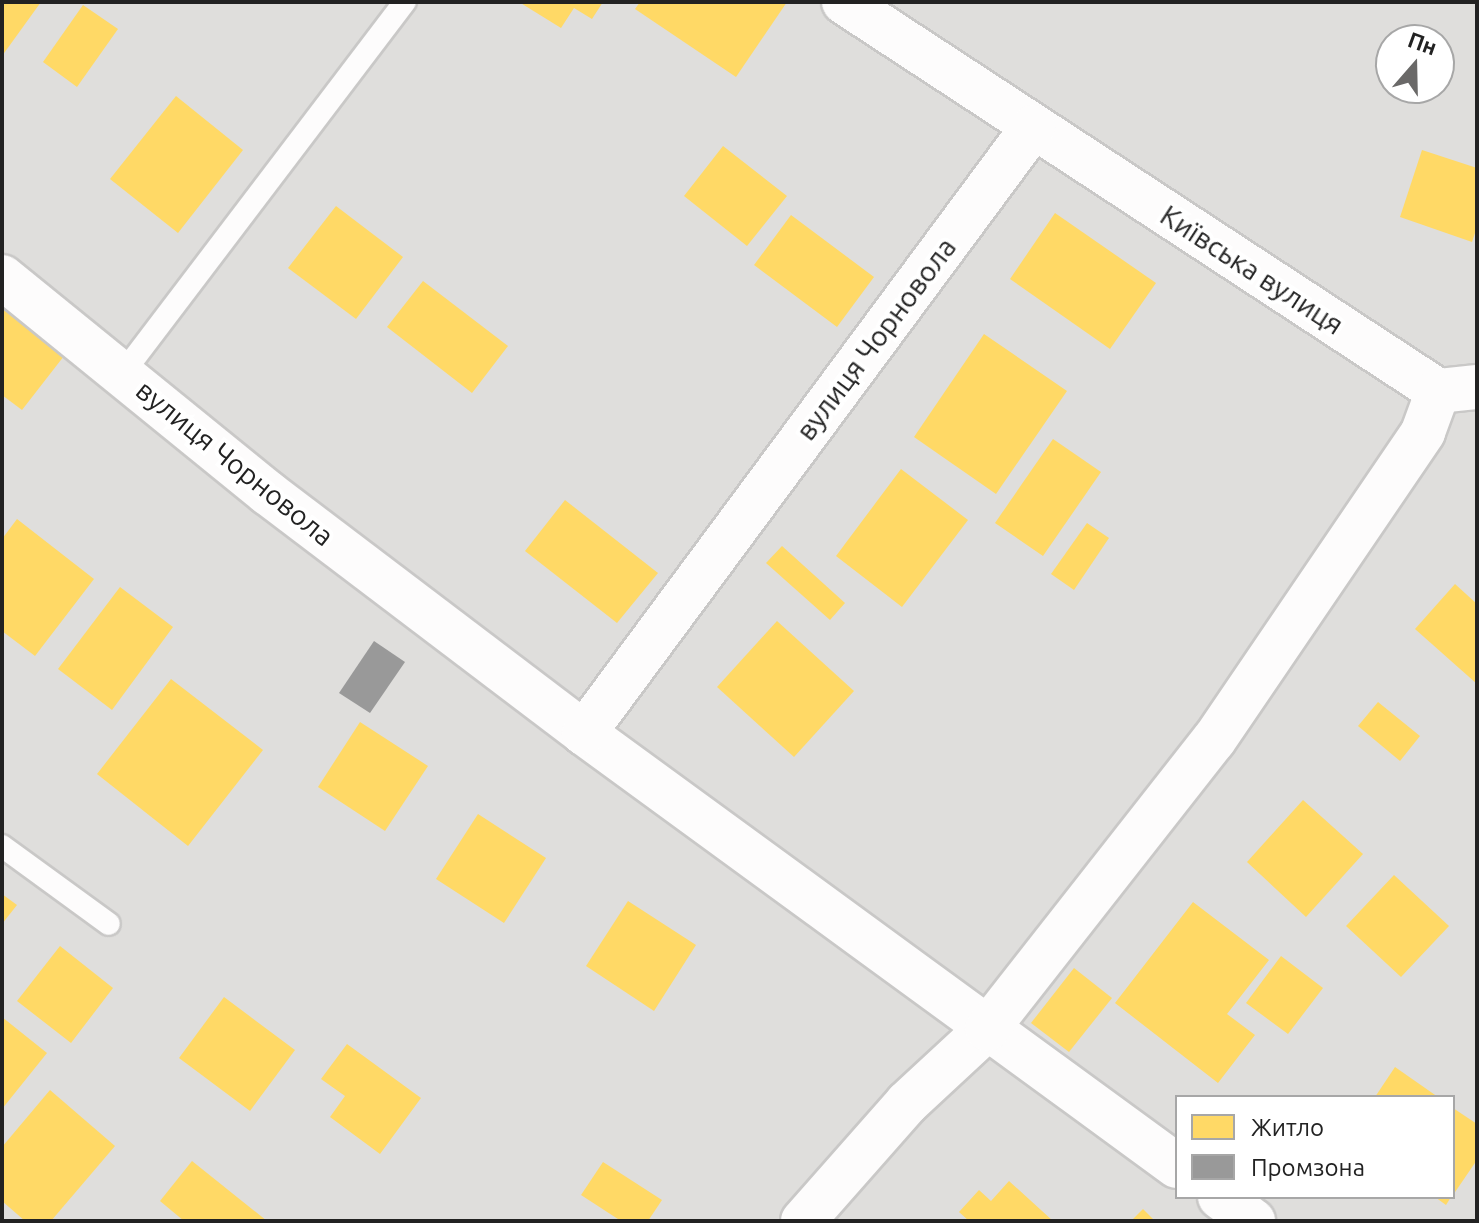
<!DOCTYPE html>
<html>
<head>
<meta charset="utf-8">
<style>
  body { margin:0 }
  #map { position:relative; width:1479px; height:1223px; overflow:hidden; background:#f0eeeb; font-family:Ubuntu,sans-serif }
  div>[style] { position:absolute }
  .residential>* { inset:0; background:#dfdedc }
  .homes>* { inset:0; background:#ffd966 }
  .industry>* { inset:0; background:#999 }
  .roads { filter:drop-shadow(2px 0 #c9c8c7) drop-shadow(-2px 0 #c9c8c7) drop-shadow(0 2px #c9c8c7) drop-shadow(0 -2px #c9c8c7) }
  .service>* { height:22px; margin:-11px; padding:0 11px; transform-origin:11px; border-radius:11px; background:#fdfcfc }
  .minor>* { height:44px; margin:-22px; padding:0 22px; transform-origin:22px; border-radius:22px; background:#fdfcfc }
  span { translate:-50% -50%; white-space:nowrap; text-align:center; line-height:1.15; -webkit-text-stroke:8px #fff; paint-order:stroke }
  .street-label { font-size:28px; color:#222 }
  .frame { position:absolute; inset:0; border:4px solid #222; pointer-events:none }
  .legend { position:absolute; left:1175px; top:1095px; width:280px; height:104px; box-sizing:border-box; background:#fff; border:2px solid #a7a7a7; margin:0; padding:10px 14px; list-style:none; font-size:24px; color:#222 }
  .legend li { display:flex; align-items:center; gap:16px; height:40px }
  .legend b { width:40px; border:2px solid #a7a7a7 }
  .north { position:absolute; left:1375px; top:24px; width:80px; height:80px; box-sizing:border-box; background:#fff; border:2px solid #a7a7a7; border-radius:50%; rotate:20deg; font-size:22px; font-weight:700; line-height:32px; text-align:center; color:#222 }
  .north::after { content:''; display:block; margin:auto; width:28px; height:36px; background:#6a6968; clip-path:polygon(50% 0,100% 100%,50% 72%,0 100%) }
</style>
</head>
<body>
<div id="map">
  <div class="residential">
    <div style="clip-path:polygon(evenodd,2px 2px,1477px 2px,1477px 1221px,2px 1221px,2px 2px,1391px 40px,1439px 40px,1439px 88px,1391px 88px,1391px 40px,2px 2px,1177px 1097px,1453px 1097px,1453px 1197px,1177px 1197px,1177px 1097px)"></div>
  </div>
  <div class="homes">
    <div style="clip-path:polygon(2px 2px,41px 2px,2px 56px)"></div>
    <div style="clip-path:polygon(519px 2px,603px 2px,592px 19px,574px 8px,561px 28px)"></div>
    <div style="clip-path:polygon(640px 2px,787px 2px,736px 77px,635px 9px)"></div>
    <div style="clip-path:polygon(83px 5px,118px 29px,77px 87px,43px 62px)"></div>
    <div style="clip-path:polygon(176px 96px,243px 150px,178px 233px,110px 179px)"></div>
    <div style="clip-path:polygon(723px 146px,787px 196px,747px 246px,684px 196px)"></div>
    <div style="clip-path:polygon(1422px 150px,1477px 168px,1477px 227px,1472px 242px,1400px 217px)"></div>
    <div style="clip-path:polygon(336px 206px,403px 257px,356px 319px,288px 268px)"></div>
    <div style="clip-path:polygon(1055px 213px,1156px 283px,1110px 349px,1010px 279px)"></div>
    <div style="clip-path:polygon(791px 215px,874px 277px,837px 327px,754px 265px)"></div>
    <div style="clip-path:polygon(423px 281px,508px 346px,472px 393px,387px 327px)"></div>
    <div style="clip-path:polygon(2px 308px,64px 356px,22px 410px,2px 395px)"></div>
    <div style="clip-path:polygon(984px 334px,1067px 391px,996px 494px,914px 437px)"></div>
    <div style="clip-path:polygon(1053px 439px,1101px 472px,1043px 556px,995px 523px)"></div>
    <div style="clip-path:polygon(901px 469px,968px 520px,902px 607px,836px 556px)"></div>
    <div style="clip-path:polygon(565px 500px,658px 573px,617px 623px,525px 551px)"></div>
    <div style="clip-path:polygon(17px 519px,94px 579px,35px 656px,2px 631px,2px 539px)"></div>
    <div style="clip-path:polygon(1087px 523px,1109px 538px,1074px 590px,1051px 574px)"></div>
    <div style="clip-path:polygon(782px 546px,845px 603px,830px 620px,766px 563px)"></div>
    <div style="clip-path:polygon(1455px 584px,1477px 604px,1477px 684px,1415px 629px)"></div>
    <div style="clip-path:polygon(120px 587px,173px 627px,112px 710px,58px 669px)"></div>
    <div style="clip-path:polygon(777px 621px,854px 691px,794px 757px,717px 687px)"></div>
    <div style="clip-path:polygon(171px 679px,263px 750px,188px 846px,97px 774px)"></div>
    <div style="clip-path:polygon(1378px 702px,1420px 736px,1400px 761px,1358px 726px)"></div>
    <div style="clip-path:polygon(360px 722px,428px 766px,385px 831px,318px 787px)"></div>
    <div style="clip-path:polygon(1303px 800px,1363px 854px,1306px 917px,1247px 862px)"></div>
    <div style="clip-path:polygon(478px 814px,546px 858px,504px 923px,436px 879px)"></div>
    <div style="clip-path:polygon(1394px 875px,1449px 926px,1401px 977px,1346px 926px)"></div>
    <div style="clip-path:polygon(2px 894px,17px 905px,2px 924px)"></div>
    <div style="clip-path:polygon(628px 901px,696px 945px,654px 1011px,586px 966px)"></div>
    <div style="clip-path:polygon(1193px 902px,1269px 960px,1227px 1014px,1255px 1035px,1218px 1083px,1115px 1003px)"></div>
    <div style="clip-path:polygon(60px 946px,113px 988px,71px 1043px,17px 1001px)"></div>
    <div style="clip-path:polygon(1281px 956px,1323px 988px,1288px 1034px,1246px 1003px)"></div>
    <div style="clip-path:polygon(1074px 968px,1112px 998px,1069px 1052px,1031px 1023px)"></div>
    <div style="clip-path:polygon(224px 997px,295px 1050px,250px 1111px,179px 1058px)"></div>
    <div style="clip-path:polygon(2px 1017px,47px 1053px,2px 1109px)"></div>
    <div style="clip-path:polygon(347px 1044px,421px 1098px,380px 1154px,330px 1117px,345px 1096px,321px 1079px)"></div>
    <div style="clip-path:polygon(1395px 1067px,1438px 1097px,1375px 1097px)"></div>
    <div style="clip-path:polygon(50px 1090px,115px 1146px,51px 1221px,25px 1221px,2px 1201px,2px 1147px)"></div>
    <div style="clip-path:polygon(1453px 1108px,1477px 1124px,1477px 1160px,1453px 1195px)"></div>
    <div style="clip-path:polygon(192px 1161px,267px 1221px,184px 1221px,160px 1201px)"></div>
    <div style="clip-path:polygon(603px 1162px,662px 1200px,648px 1221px,621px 1221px,581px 1195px)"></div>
    <div style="clip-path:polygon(1009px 1181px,1053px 1221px,969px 1221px,959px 1212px,979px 1190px,991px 1201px)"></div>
    <div style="clip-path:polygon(1435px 1197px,1451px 1197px,1446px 1205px)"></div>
    <div style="clip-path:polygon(1143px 1209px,1155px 1221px,1131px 1221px)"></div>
  </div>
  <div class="industry">
    <div style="clip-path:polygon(374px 641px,405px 662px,370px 713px,339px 693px)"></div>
  </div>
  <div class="roads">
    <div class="service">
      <div style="left:123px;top:373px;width:466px;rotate:-52.8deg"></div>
      <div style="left:2px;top:846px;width:132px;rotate:36.1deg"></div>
    </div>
    <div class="minor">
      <div style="left:844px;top:2px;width:710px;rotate:33.22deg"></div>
      <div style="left:1438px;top:391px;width:39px;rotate:-6deg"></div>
      <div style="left:2px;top:277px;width:343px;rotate:39.1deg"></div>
      <div style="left:268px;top:493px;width:397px;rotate:37.2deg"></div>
      <div style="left:584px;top:733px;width:734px;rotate:36.14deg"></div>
      <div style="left:584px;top:733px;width:754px;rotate:-53.46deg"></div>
      <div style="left:1220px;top:1197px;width:41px;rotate:36deg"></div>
      <div style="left:803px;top:1221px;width:157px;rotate:-48.6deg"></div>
      <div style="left:907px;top:1103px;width:109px;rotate:-42.8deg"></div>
      <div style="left:987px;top:1029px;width:367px;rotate:-51.9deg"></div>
      <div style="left:1214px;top:740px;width:372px;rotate:-55.8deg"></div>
      <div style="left:1423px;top:432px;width:44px;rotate:-69.9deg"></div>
    </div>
  </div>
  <div class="street-label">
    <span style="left:1252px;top:270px;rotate:33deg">Київська вулиця</span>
    <span style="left:876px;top:339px;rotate:-53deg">вулиця Чорновола</span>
    <span style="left:235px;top:463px;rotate:39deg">вулиця Чорновола</span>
  </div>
  <div class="frame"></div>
  <ul class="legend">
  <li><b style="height:22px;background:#ffd966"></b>Житло</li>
  <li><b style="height:22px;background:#999"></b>Промзона</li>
  </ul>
  <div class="north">Пн</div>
</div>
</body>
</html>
